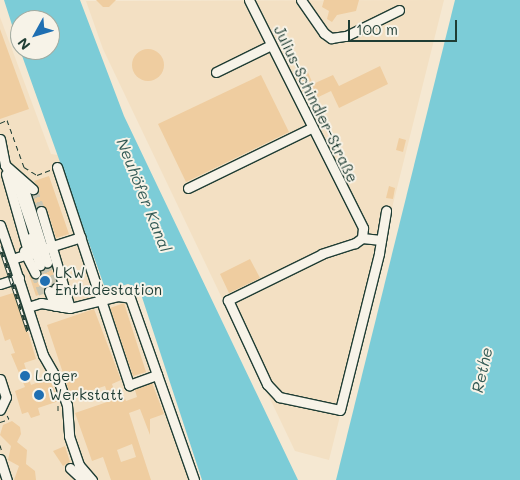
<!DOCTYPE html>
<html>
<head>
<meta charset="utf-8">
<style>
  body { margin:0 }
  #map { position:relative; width:520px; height:480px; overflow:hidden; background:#f5e8d2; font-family:Mali,sans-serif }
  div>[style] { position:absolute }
  .built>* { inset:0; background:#f3e0c3 }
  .water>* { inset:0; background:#7cccd7 }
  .building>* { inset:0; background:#efcda0 }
  .round { border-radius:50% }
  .minor-tunnel>* { height:9px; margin-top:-4.5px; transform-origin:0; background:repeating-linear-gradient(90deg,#cac6b2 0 9px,transparent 0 13.5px) }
  .path>* { height:1px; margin-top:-0.5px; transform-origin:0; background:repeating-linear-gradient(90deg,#1f3d34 0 5px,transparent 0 9px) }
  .roads { filter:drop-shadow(1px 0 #1f3d34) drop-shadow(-1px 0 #1f3d34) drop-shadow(0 1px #1f3d34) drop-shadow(0 -1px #1f3d34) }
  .minor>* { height:9px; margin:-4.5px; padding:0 4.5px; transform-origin:4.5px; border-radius:4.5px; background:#f7f3e8 }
  .rail>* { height:4px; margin-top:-2px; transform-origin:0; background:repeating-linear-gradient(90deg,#f7f3e8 0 5.5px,#1f3d34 0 11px); box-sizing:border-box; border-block:1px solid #1f3d34 }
  .dots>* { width:14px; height:14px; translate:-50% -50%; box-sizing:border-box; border:2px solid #f7f3e8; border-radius:50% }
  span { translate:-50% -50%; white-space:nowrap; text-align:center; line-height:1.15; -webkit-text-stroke:4px #f7f3e8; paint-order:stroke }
  .street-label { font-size:15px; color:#1f3d34 }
  .poi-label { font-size:15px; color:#1f3d34 }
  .left { translate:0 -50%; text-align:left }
  .water-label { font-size:16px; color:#325a55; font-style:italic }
  .north { position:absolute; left:10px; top:10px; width:50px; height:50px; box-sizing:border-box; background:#f7f3e8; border:1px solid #a1aaa0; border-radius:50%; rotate:231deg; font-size:14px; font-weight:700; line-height:20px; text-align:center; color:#1f3d34 }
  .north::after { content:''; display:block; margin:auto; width:18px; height:22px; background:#1f6fb2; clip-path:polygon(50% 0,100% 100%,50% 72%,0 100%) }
  .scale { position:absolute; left:348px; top:20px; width:109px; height:22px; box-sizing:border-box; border:2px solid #1f3d34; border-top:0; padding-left:6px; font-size:15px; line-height:18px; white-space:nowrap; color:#1f3d34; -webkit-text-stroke:4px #f7f3e8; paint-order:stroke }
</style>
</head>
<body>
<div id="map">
  <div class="built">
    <div style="clip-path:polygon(444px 0,329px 460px,295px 451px,103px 49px,86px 1px)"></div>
    <div style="clip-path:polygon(0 17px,51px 154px,58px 155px,104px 294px,129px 293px,136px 300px,200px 480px,0 480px)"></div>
  </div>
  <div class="water">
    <div style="clip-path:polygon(4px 0,80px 0,124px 116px,298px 480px,202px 480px,139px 288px,128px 284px,106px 291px,20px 50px,50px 50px,50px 20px,20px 20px,20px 50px)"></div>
    <div style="clip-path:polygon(455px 0,520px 0,520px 480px,336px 480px)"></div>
  </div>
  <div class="building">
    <div style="clip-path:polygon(96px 0,116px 0,109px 7px,103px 7px)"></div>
    <div style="clip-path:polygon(324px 0,359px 0,356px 11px,337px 15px,332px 22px,327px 19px,329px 11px,322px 7px)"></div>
    <div style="clip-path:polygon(0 29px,29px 109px,0 119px)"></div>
    <div class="round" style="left:132px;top:49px;width:32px;height:32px"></div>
    <div style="clip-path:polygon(380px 66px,388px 84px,339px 108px,331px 91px,308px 102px,295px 76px,307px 70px,313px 84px,333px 75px,339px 86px)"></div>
    <div style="clip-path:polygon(261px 75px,289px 132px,186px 182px,158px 124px)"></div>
    <div style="clip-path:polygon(399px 138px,406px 140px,403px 152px,396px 150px)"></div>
    <div style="clip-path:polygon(49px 176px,69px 234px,56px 238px,47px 209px,42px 205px,36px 207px,32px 195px,39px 190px,34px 181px)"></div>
    <div style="clip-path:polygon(389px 186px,395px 188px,393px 199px,386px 198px)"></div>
    <div style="clip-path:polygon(250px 259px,260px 278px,229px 293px,220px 274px)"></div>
    <div style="clip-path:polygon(51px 267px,56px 282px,46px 285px,43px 293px,36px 296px,29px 275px,37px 279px,41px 271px)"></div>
    <div style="clip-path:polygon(16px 292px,36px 359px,24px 363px,31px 385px,49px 378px,59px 401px,38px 408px,40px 415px,31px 418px,28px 412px,22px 414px,15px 391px,25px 387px,11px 354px,15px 353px,10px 339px,5px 341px,0 325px,0 297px)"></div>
    <div style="clip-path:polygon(124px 303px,146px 372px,133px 376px,110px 308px)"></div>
    <div style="clip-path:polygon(evenodd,94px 309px,121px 380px,112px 384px,117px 399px,124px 396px,126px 401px,137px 397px,135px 390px,152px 383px,164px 414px,150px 419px,150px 435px,140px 409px,129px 413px,151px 480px,111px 480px,103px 457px,92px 461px,75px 413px,110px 401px,105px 386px,71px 397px,47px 325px,94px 309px,132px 444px,136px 457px,121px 462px,117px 450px,132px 444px)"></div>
    <div style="clip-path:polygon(12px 421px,20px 427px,21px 434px,17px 442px,27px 450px,26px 464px,35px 471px,36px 480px,14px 480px,19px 466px,8px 460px,11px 446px,0 435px,3px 425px)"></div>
    <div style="clip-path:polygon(65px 446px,70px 462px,63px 466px,53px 451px)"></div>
  </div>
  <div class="minor-tunnel">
    <div style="left:33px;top:189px;width:23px;rotate:70deg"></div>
    <div style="left:47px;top:262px;width:28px;rotate:71deg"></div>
    <div style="left:40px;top:265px;width:28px;rotate:71deg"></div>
    <div style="left:35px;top:273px;width:22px;rotate:68deg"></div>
  </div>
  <div class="path">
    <div style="left:0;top:123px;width:8px;rotate:-23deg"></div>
    <div style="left:7px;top:120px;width:50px;rotate:70.1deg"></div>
    <div style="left:24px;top:167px;width:15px;rotate:32deg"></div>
    <div style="left:37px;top:175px;width:14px;rotate:-21deg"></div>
    <div style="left:58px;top:405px;width:9px;rotate:90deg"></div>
    <div style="left:0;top:422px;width:9px;rotate:-18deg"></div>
    <div style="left:9px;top:419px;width:4px;rotate:-117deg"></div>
    <div style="left:0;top:445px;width:7px;rotate:74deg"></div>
  </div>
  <div class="roads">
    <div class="minor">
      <div style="left:249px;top:0;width:255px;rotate:63.4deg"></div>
      <div style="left:363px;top:228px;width:10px;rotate:96deg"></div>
      <div style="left:362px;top:238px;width:9px;rotate:144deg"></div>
      <div style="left:355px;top:243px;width:35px;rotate:162deg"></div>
      <div style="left:322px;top:254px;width:105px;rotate:153.9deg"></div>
      <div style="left:228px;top:300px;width:93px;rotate:65.1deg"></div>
      <div style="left:267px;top:384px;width:18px;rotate:47deg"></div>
      <div style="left:279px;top:397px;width:62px;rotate:12deg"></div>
      <div style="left:340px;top:410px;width:162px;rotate:-76deg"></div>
      <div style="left:379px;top:253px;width:43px;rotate:-80.5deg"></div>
      <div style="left:301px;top:0;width:40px;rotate:55.1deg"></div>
      <div style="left:324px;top:33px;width:9px;rotate:36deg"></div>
      <div style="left:331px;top:38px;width:15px;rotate:-8deg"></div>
      <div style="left:346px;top:36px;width:59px;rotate:-26.1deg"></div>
      <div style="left:216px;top:72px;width:61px;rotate:-26.1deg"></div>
      <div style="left:0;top:139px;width:26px;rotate:79deg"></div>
      <div style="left:5px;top:165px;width:37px;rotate:41deg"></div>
      <div style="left:57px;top:167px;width:230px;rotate:71.7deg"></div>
      <div style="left:129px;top:385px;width:30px;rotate:-20deg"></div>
      <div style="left:6px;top:174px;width:84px;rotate:74.1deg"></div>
      <div style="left:188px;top:188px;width:137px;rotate:-26deg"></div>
      <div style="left:41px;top:211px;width:101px;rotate:73.4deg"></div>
      <div style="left:0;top:225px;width:36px;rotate:71deg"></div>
      <div style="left:12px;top:259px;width:72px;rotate:-17.7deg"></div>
      <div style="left:30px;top:238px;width:29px;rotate:70deg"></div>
      <div style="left:362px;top:238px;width:19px;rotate:6deg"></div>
      <div style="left:43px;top:250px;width:9px;rotate:-131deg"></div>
      <div style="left:37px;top:243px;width:56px;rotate:-108.8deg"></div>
      <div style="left:19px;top:190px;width:29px;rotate:-119deg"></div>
      <div style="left:5px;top:165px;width:31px;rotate:52deg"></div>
      <div style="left:24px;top:189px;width:77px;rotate:72.5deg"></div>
      <div style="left:24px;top:251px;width:25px;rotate:63deg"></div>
      <div style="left:12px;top:259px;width:101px;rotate:72.1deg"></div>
      <div style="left:43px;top:355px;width:34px;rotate:60deg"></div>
      <div style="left:60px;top:385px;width:21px;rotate:71deg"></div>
      <div style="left:67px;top:405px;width:31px;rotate:86deg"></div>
      <div style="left:69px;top:436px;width:31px;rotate:71deg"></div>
      <div style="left:79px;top:465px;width:20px;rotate:49deg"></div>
      <div style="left:0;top:284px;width:20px;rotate:-18deg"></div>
      <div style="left:56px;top:288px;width:20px;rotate:72deg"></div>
      <div style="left:49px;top:291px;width:16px;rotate:68deg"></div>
      <div style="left:28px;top:307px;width:14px;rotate:-17deg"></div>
      <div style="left:41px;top:303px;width:29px;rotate:10deg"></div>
      <div style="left:70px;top:308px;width:49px;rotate:-14deg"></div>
      <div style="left:118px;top:296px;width:12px;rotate:9deg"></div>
      <div style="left:130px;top:298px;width:193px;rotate:70.6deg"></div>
      <div style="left:0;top:379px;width:19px;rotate:72deg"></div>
      <div style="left:6px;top:397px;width:14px;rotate:115deg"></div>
      <div style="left:0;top:459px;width:22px;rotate:72deg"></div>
      <div style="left:70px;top:468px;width:18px;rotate:43deg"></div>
    </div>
  </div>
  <div class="rail">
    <div style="left:0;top:247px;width:89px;rotate:71.6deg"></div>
  </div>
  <div class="dots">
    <div style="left:45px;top:281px;background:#1f6fb2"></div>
    <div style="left:25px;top:376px;background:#1f6fb2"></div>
    <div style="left:39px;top:395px;background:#1f6fb2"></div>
  </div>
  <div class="street-label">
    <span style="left:316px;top:104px;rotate:64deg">Julius-Schindler-Straße</span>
  </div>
  <div class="poi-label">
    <span class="left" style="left:55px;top:281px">LKW<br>Entladestation</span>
    <span class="left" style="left:35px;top:376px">Lager</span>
    <span class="left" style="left:49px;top:395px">Werkstatt</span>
  </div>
  <div class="water-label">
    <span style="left:144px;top:195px;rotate:68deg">Neuhöfer Kanal</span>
    <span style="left:482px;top:370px;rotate:-77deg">Rethe</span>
  </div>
  <div class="north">N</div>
  <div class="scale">100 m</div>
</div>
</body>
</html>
